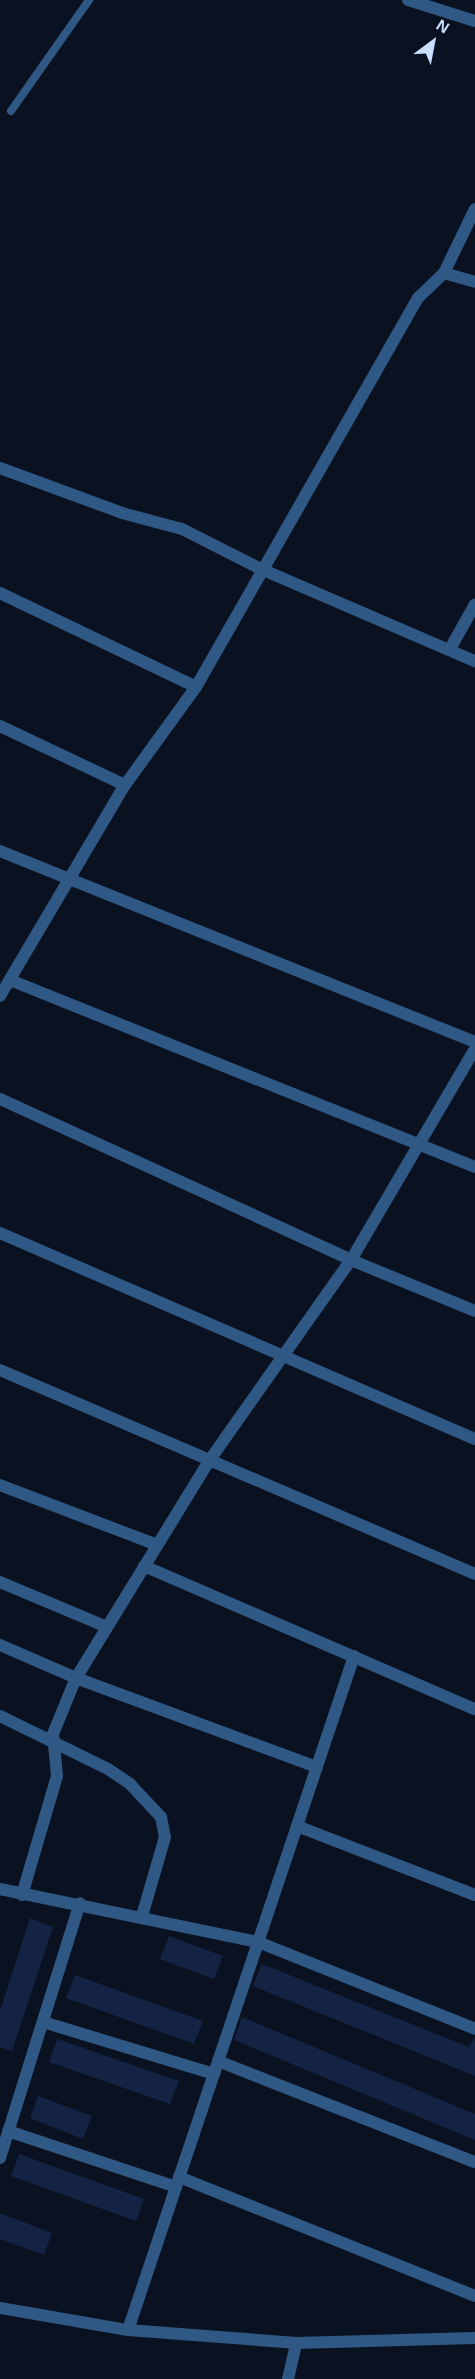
<!DOCTYPE html>
<html>
<head>
<meta charset="utf-8">
<style>
  body { margin:0 }
  #map { position:relative; width:475px; height:2379px; overflow:hidden; background:#0a1221; font-family:Arial,sans-serif }
  div>[style] { position:absolute }
  .building>* { inset:0; background:#142344 }
  .service>* { height:8px; margin:-4px; padding:0 4px; transform-origin:4px; border-radius:4px; background:#305885 }
  .minor>* { height:12px; margin:-6px; padding:0 6px; transform-origin:6px; border-radius:6px; background:#305885 }
  .tertiary>* { height:12px; margin:-6px; padding:0 6px; transform-origin:6px; border-radius:6px; background:#305885 }
  span { translate:-50% -50%; white-space:nowrap; text-align:center; line-height:1.15; -webkit-text-stroke:4.5px #0a1221; paint-order:stroke }
  .north { position:absolute; left:403px; top:12px; width:60px; height:60px; -webkit-text-stroke:4px #0a1221; paint-order:stroke; rotate:32deg; font-size:16px; font-weight:700; line-height:24px; text-align:center; color:#cadfff }
  .north::after { content:''; display:block; margin:auto; width:21px; height:27px; background:#cadfff; clip-path:polygon(50% 0,100% 100%,50% 72%,0 100%) }
</style>
</head>
<body>
<div id="map">
  <div class="building">
    <div style="clip-path:polygon(30px 1918px,53px 1927px,12px 2051px,0 2047px,0 2011px)"></div>
    <div style="clip-path:polygon(169px 1936px,223px 1956px,214px 1979px,160px 1959px)"></div>
    <div style="clip-path:polygon(262px 1964px,469px 2047px,475px 2037px,475px 2076px,253px 1986px)"></div>
    <div style="clip-path:polygon(75px 1975px,203px 2021px,194px 2044px,66px 1998px)"></div>
    <div style="clip-path:polygon(242px 2017px,475px 2114px,475px 2140px,234px 2040px)"></div>
    <div style="clip-path:polygon(57px 2039px,179px 2081px,170px 2104px,49px 2062px)"></div>
    <div style="clip-path:polygon(38px 2096px,92px 2116px,83px 2139px,30px 2118px)"></div>
    <div style="clip-path:polygon(19px 2154px,144px 2199px,136px 2221px,11px 2176px)"></div>
    <div style="clip-path:polygon(0 2213px,52px 2233px,44px 2255px,0 2239px)"></div>
  </div>
  <div class="service">
    <div style="left:11px;top:111px;width:136px;rotate:-54.9deg"></div>
  </div>
  <div class="minor">
    <div style="left:408px;top:0;width:70px;rotate:17.4deg"></div>
    <div style="left:444px;top:273px;width:71px;rotate:-64.2deg"></div>
    <div style="left:0;top:468px;width:130px;rotate:20.2deg"></div>
    <div style="left:122px;top:513px;width:62px;rotate:14.9deg"></div>
    <div style="left:182px;top:529px;width:89px;rotate:26.9deg"></div>
    <div style="left:261px;top:569px;width:233px;rotate:23.3deg"></div>
    <div style="left:0;top:593px;width:217px;rotate:25.6deg"></div>
    <div style="left:450px;top:649px;width:51px;rotate:-60.9deg"></div>
    <div style="left:0;top:726px;width:138px;rotate:25.3deg"></div>
    <div style="left:0;top:851px;width:512px;rotate:21.91deg"></div>
    <div style="left:10px;top:980px;width:501px;rotate:21.91deg"></div>
    <div style="left:0;top:996px;width:245px;rotate:-59.4deg"></div>
    <div style="left:125px;top:785px;width:121px;rotate:-54.1deg"></div>
    <div style="left:196px;top:687px;width:448px;rotate:-60.3deg"></div>
    <div style="left:418px;top:298px;width:36px;rotate:-44deg"></div>
    <div style="left:444px;top:273px;width:32px;rotate:16deg"></div>
    <div style="left:0;top:1099px;width:386px;rotate:24.6deg"></div>
    <div style="left:351px;top:1260px;width:134px;rotate:22.4deg"></div>
    <div style="left:0;top:1233px;width:518px;rotate:23.45deg"></div>
    <div style="left:0;top:1370px;width:517px;rotate:23.24deg"></div>
    <div style="left:0;top:1485px;width:168px;rotate:20.9deg"></div>
    <div style="left:144px;top:1566px;width:361px;rotate:23.4deg"></div>
    <div style="left:0;top:1582px;width:116px;rotate:22.8deg"></div>
    <div style="left:0;top:1645px;width:83px;rotate:23.5deg"></div>
    <div style="left:76px;top:1678px;width:257px;rotate:20.3deg"></div>
    <div style="left:0;top:1716px;width:120px;rotate:26.1deg"></div>
    <div style="left:108px;top:1769px;width:27px;rotate:34deg"></div>
    <div style="left:130px;top:1784px;width:45px;rotate:46.8deg"></div>
    <div style="left:161px;top:1817px;width:20px;rotate:79deg"></div>
    <div style="left:165px;top:1837px;width:82px;rotate:106.2deg"></div>
    <div style="left:297px;top:1826px;width:191px;rotate:21.2deg"></div>
    <div style="left:0;top:1889px;width:263px;rotate:11.6deg"></div>
    <div style="left:258px;top:1942px;width:234px;rotate:21.8deg"></div>
    <div style="left:22px;top:1895px;width:124px;rotate:-73.6deg"></div>
    <div style="left:57px;top:1776px;width:42px;rotate:-95.4deg"></div>
    <div style="left:53px;top:1734px;width:61px;rotate:-67.7deg"></div>
    <div style="left:76px;top:1678px;width:255px;rotate:-58.5deg"></div>
    <div style="left:209px;top:1461px;width:246px;rotate:-54.8deg"></div>
    <div style="left:351px;top:1260px;width:245px;rotate:-59.6deg"></div>
    <div style="left:43px;top:2022px;width:179px;rotate:16.9deg"></div>
    <div style="left:218px;top:2061px;width:276px;rotate:21.5deg"></div>
    <div style="left:8px;top:2131px;width:177px;rotate:18.4deg"></div>
    <div style="left:0;top:2158px;width:267px;rotate:-72.6deg"></div>
    <div style="left:179px;top:2177px;width:319px;rotate:21.9deg"></div>
    <div style="left:128px;top:2330px;width:711px;rotate:-71.46deg"></div>
    <div style="left:288px;top:2379px;width:37px;rotate:-77deg"></div>
  </div>
  <div class="tertiary">
    <div style="left:0;top:2308px;width:130px;rotate:9.8deg"></div>
    <div style="left:128px;top:2330px;width:169px;rotate:4.4deg"></div>
    <div style="left:296px;top:2343px;width:179px;rotate:-1.6deg"></div>
  </div>
  <div class="north">N</div>
</div>
</body>
</html>
